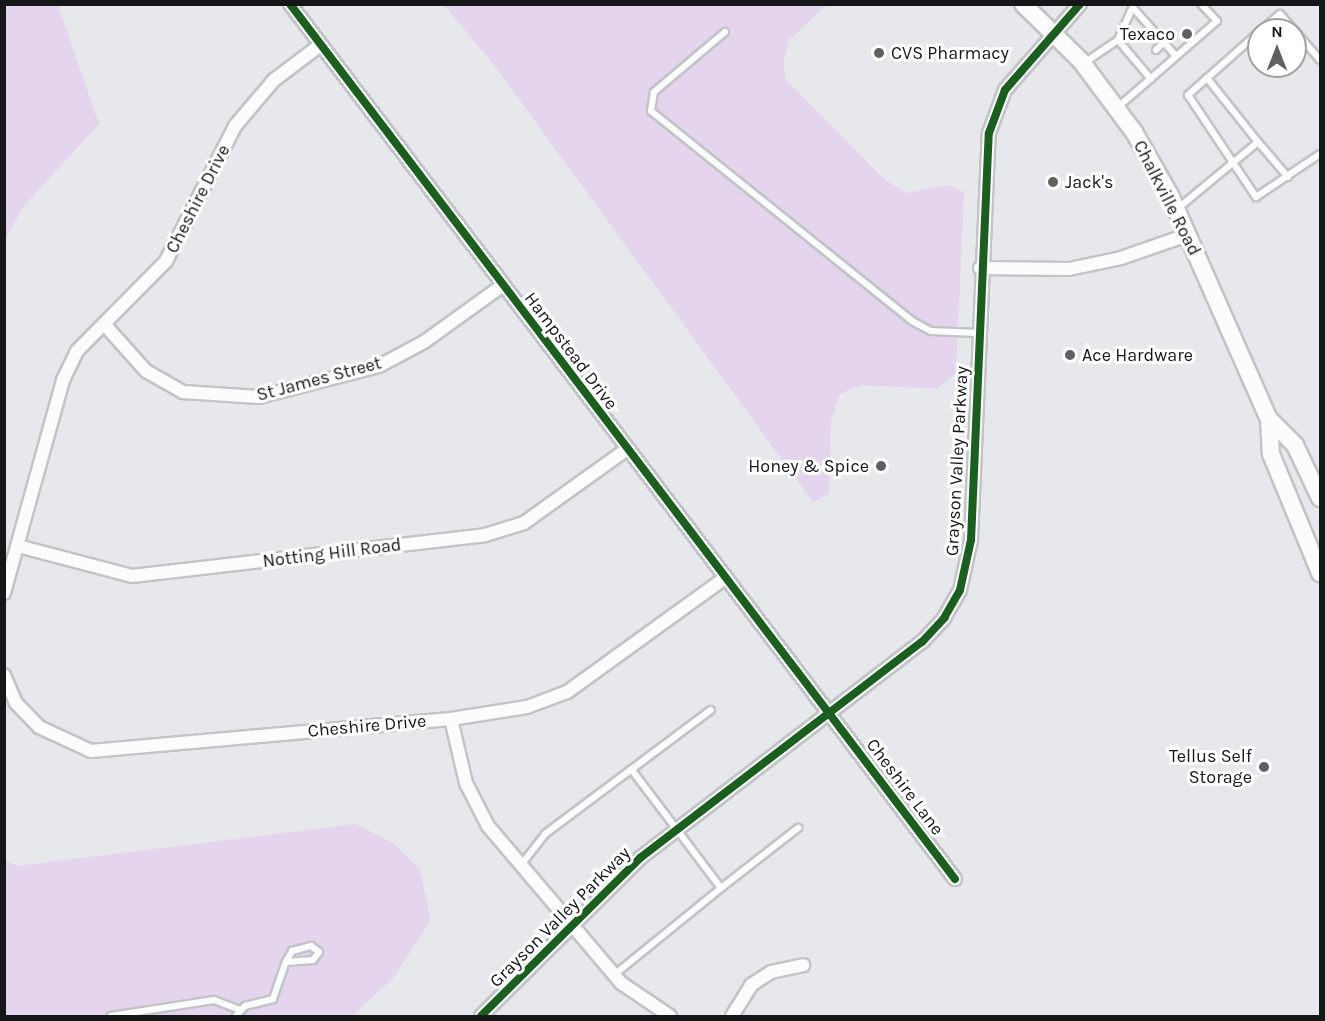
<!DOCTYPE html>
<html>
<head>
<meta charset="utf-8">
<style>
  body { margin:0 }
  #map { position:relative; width:1325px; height:1021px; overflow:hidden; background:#e6e8eb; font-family:Karla,sans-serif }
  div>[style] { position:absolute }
  .green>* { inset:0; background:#e4d4ed }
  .roads { filter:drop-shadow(2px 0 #c2c4c7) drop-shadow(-2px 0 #c2c4c7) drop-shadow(0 2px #c2c4c7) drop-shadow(0 -2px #c2c4c7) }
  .service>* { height:6px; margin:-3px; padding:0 3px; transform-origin:3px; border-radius:3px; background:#fbfcfc }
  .minor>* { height:12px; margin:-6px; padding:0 6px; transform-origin:6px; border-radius:6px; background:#fbfcfc }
  .secondary>* { height:16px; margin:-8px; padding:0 8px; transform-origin:8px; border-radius:8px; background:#fbfcfc }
  .cycleway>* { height:8px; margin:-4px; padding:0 4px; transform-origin:4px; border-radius:4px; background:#1b5e20 }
  .dots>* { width:16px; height:16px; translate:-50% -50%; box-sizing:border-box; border:3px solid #fff; border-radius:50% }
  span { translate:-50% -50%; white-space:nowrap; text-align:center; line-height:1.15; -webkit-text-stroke:6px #fff; paint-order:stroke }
  .poi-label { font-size:18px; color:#141618 }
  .right { translate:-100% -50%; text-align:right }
  .left { translate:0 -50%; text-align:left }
  .street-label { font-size:18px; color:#141618 }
  .frame { position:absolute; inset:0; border:6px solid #141618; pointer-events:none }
  .north { position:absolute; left:1247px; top:18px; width:60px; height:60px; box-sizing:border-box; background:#fff; border:2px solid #a1a2a3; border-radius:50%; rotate:0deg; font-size:16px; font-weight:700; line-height:24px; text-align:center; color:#141618 }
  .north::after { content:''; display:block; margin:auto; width:21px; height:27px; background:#5e6062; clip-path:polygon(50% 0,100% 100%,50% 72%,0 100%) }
</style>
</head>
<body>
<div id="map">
  <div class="green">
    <div style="clip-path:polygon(5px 4px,58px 5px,99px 124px,23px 207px,5px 240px)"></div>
    <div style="clip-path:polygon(444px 5px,827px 5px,789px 40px,783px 64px,786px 80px,885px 180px,906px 193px,949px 185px,964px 193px,956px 373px,937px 389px,861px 385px,839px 395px,831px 421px,829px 494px,813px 502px,494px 65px)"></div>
    <div style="clip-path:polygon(356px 824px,393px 843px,420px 870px,431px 920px,393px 978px,352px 1016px,5px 1016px,4px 860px,17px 866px)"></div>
  </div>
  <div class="roads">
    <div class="service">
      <div style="left:1134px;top:9px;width:63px;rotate:48.2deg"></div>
      <div style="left:1262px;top:30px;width:24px;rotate:-42deg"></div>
      <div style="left:1280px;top:14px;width:21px;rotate:49deg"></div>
      <div style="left:1295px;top:31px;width:38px;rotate:49deg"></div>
      <div style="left:725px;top:32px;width:93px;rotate:139.8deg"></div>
      <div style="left:654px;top:92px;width:19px;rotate:99deg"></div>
      <div style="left:651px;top:111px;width:335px;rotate:38.8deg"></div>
      <div style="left:912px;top:321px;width:21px;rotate:28deg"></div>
      <div style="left:931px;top:331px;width:47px;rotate:2.4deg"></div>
      <div style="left:1259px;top:32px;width:95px;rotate:138.4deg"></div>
      <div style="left:1188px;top:95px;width:123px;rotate:56.3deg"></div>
      <div style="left:1256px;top:197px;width:77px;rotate:-33.9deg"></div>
      <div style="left:1145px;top:38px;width:11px;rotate:-38deg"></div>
      <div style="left:1118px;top:40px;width:39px;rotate:-66deg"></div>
      <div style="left:1156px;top:50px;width:11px;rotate:-45deg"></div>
      <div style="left:1084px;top:63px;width:41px;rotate:-34.1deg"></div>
      <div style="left:1118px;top:40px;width:51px;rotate:49.8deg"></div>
      <div style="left:1118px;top:107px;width:131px;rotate:-41deg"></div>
      <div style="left:1217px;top:21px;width:23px;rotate:-133deg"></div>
      <div style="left:1258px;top:142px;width:46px;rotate:49.4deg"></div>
      <div style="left:1177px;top:209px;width:105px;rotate:-39.6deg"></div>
      <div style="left:1258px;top:142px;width:82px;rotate:-128.6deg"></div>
      <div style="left:521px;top:865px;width:39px;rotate:-52deg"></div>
      <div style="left:545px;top:834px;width:207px;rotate:-36.8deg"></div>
      <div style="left:721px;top:888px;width:98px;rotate:-37.9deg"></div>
      <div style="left:614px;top:975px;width:138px;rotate:-39.1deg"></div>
      <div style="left:721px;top:888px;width:149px;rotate:-127.1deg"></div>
      <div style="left:111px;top:1016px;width:104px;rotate:-8.8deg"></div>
      <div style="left:214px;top:1000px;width:28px;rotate:21deg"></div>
      <div style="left:236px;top:1016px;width:13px;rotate:-48deg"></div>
      <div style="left:245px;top:1006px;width:29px;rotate:-14deg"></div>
      <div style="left:273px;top:999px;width:39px;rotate:-71deg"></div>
      <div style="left:286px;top:962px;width:13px;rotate:-61deg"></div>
      <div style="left:292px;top:951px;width:20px;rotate:-15deg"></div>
      <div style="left:311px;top:946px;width:10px;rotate:37deg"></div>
      <div style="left:319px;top:952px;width:10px;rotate:127deg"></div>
      <div style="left:313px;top:960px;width:27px;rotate:176deg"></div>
    </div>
    <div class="minor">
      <div style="left:290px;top:4px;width:1099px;rotate:52.77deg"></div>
      <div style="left:980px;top:268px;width:89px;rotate:0.6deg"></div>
      <div style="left:1069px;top:269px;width:53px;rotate:-11.9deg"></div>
      <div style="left:1121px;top:258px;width:70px;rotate:-19.2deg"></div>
      <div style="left:104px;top:324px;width:63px;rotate:48.2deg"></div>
      <div style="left:146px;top:371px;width:43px;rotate:29.6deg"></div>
      <div style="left:183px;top:392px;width:76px;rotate:3.8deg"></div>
      <div style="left:259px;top:397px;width:124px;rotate:-14.5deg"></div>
      <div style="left:379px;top:366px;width:51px;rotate:-28.1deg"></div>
      <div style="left:424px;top:342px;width:96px;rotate:-35.7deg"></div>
      <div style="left:18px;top:546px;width:118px;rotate:14.7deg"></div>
      <div style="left:132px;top:576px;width:355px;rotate:-6.6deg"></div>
      <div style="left:485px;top:535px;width:41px;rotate:-17.1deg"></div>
      <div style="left:524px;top:523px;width:125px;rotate:-35.6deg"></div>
      <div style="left:4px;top:593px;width:221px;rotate:-74.5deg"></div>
      <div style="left:63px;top:380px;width:32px;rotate:-64deg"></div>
      <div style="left:77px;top:351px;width:127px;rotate:-45.3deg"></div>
      <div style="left:166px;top:261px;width:152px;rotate:-62.9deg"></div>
      <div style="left:235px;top:126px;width:60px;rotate:-49.7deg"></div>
      <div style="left:274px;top:80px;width:56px;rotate:-37.1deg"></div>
      <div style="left:4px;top:675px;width:30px;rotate:67deg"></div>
      <div style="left:16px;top:703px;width:33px;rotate:46deg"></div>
      <div style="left:39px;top:727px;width:57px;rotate:24.8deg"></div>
      <div style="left:91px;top:751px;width:361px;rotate:-5.1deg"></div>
      <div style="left:451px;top:719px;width:77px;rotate:-9deg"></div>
      <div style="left:527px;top:707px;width:43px;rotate:-20.6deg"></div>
      <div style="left:567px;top:692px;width:195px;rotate:-35.8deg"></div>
      <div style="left:451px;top:719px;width:66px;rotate:76.8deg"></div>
      <div style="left:466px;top:783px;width:48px;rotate:62.9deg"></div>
      <div style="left:488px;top:826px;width:206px;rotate:49.7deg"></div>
      <div style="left:621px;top:983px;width:59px;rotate:34deg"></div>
      <div style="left:481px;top:1016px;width:224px;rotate:-44.8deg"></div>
      <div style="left:640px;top:858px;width:355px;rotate:-37.5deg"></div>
      <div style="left:922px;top:642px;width:33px;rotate:-47deg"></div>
      <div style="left:944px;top:618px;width:32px;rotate:-60deg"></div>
      <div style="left:960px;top:590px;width:51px;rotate:-77.6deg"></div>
      <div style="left:971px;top:540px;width:407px;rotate:-87.5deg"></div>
      <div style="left:989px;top:133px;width:46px;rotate:-69.6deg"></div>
      <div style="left:1005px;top:90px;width:114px;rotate:-48.9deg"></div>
      <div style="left:732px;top:1016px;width:36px;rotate:-58deg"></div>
      <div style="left:751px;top:985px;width:24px;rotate:-33deg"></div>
      <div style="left:771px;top:972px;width:33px;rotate:-12deg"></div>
    </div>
    <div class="secondary">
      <div style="left:1023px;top:4px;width:81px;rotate:44.5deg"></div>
      <div style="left:1081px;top:61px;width:89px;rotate:53.3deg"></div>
      <div style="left:1134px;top:132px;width:73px;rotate:60.3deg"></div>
      <div style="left:1170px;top:195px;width:245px;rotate:66.2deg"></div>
      <div style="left:1269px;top:419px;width:37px;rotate:45deg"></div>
      <div style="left:1295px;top:445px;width:59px;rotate:64.7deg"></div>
      <div style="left:1269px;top:419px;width:35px;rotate:87deg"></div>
      <div style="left:1271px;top:454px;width:129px;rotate:67.6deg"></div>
    </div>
  </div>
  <div class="cycleway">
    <div style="left:290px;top:4px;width:1099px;rotate:52.77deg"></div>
    <div style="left:481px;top:1016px;width:224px;rotate:-44.8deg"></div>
    <div style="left:640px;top:858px;width:355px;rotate:-37.5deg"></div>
    <div style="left:922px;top:642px;width:33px;rotate:-47deg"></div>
    <div style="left:944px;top:618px;width:32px;rotate:-60deg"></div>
    <div style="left:960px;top:590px;width:51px;rotate:-77.6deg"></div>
    <div style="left:971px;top:540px;width:407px;rotate:-87.5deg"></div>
    <div style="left:989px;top:133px;width:46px;rotate:-69.6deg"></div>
    <div style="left:1005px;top:90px;width:114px;rotate:-48.9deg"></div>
  </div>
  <div class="dots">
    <div style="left:1187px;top:34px;background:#5e6062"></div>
    <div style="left:879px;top:53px;background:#5e6062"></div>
    <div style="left:1053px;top:182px;background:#5e6062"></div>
    <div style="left:1070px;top:355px;background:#5e6062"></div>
    <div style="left:881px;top:466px;background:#5e6062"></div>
    <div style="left:1264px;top:767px;background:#5e6062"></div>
  </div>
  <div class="poi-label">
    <span class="right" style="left:1175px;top:34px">Texaco</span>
    <span class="left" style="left:891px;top:53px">CVS Pharmacy</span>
    <span class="left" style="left:1065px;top:182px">Jack's</span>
    <span class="left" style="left:1082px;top:355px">Ace Hardware</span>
    <span class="right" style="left:869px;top:466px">Honey &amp; Spice</span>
    <span class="right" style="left:1252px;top:767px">Tellus Self<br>Storage</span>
  </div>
  <div class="street-label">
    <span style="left:1167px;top:198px;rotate:63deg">Chalkville Road</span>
    <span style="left:198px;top:199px;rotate:-63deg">Cheshire Drive</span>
    <span style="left:571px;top:351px;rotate:53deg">Hampstead Drive</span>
    <span style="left:319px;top:379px;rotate:-15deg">St James Street</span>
    <span style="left:957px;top:461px;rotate:-87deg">Grayson Valley Parkway</span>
    <span style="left:332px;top:553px;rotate:-7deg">Notting Hill Road</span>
    <span style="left:367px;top:726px;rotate:-5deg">Cheshire Drive</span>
    <span style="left:905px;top:787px;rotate:53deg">Cheshire Lane</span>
    <span style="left:560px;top:917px;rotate:-45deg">Grayson Valley Parkway</span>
  </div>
  <div class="frame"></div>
  <div class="north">N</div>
</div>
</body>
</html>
